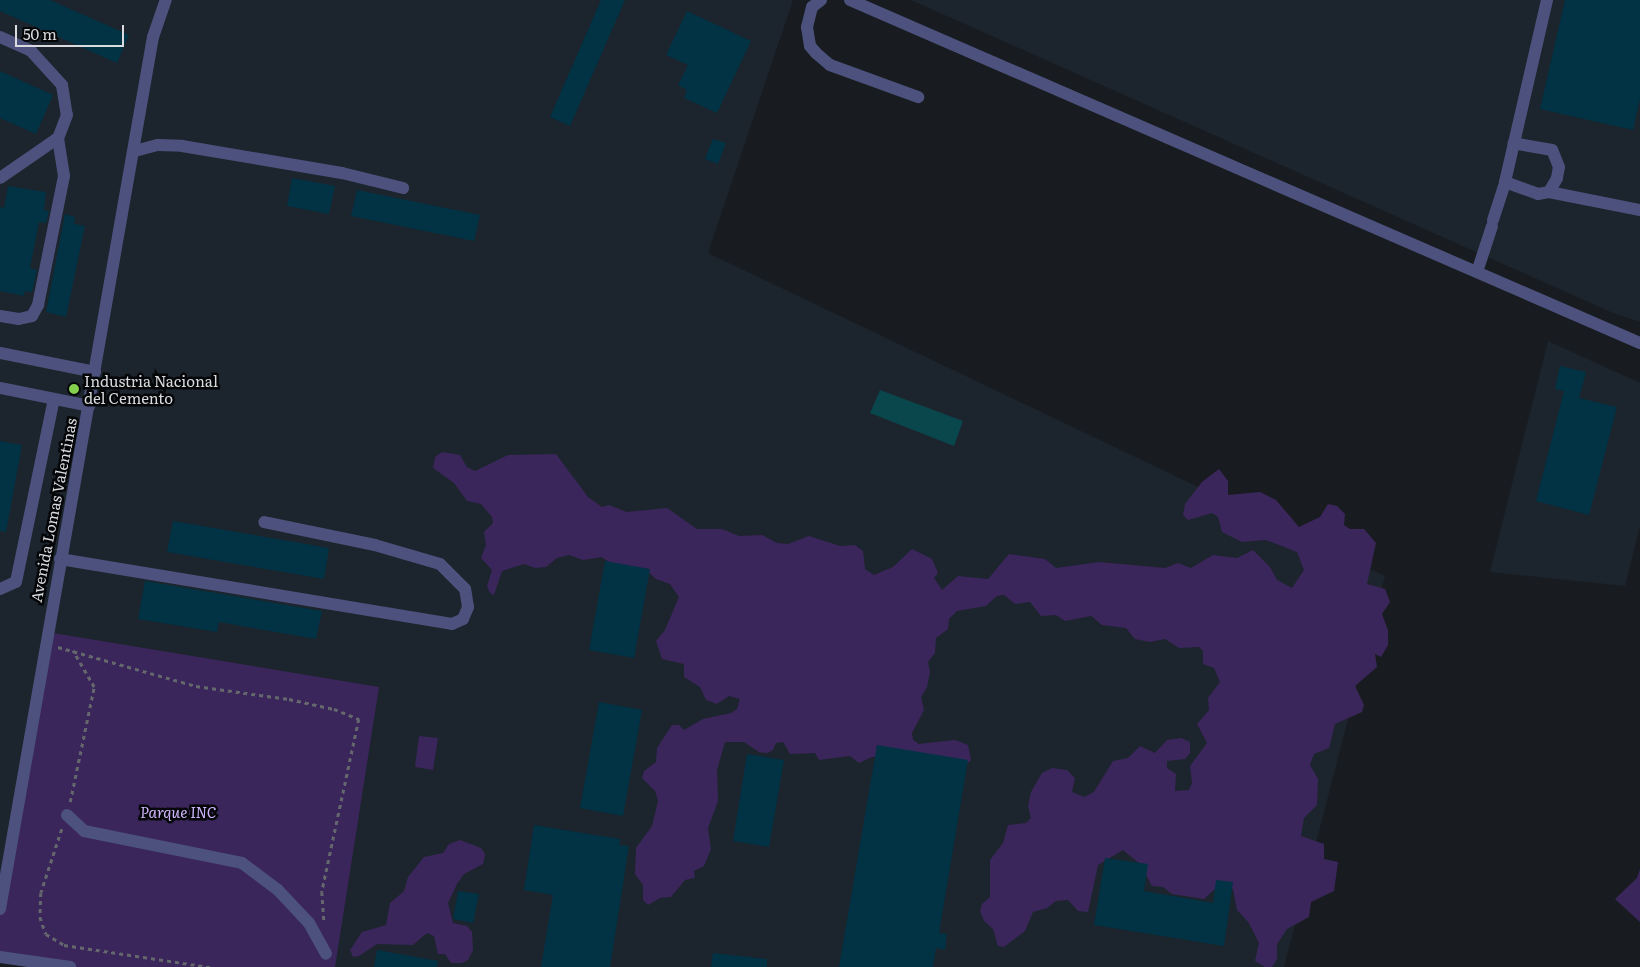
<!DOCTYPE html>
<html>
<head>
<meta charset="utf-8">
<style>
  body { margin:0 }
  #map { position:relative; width:1640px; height:967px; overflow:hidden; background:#181c20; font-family:Literata,serif }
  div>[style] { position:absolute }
  .built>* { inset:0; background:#1c242d }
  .green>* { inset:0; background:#3b265b }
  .water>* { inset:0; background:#0a474d }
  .building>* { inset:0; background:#013345 }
  .path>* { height:2.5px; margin-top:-1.25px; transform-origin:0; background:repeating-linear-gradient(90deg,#64686c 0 4px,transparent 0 8px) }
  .minor>* { height:12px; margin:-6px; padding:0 6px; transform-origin:6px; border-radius:6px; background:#4c527d }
  .dots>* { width:14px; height:14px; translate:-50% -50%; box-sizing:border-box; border:2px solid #050608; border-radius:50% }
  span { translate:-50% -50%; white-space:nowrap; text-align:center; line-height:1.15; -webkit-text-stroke:5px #050608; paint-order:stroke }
  .poi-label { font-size:15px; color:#d9dbdf }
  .left { translate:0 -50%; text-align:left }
  .street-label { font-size:15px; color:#d9dbdf }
  .park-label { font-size:15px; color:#cfb6fd; font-style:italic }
  .scale { position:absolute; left:15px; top:25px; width:109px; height:22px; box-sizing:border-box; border:2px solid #d9dbdf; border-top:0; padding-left:6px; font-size:15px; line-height:18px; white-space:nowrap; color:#d9dbdf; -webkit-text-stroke:4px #050608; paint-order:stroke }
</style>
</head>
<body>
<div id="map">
  <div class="built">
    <div style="clip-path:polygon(0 0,793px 0,708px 253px,1385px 576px,1284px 967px,124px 967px,0 943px)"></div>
    <div style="clip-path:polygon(911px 0,1640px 0,1640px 322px,1613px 313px)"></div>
    <div style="clip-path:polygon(1548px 341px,1640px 383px,1640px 526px,1625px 586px,1490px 572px)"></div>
  </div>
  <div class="green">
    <div style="clip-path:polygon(442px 452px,460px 455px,467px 467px,475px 471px,508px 455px,556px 454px,588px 497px,602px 507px,609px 505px,627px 512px,667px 508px,697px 529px,722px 529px,739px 536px,762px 535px,777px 543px,788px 544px,809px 536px,840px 546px,855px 545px,863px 551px,865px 569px,874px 575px,893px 567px,912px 549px,932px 559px,938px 573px,934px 578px,942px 590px,958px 576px,988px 579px,1009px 554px,1045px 559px,1056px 568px,1099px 562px,1165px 568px,1178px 563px,1191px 568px,1213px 555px,1237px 558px,1253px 550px,1270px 567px,1277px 580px,1292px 588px,1304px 570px,1297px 552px,1266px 540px,1242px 542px,1222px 532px,1218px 517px,1212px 513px,1188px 520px,1183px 515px,1185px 504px,1202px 482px,1219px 469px,1228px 481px,1228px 495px,1260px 492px,1276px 500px,1299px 527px,1320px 517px,1328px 504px,1337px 506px,1345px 514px,1344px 525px,1350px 529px,1364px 529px,1376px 543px,1367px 584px,1385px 589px,1390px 602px,1382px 614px,1388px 630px,1388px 645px,1381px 657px,1375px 654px,1377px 667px,1355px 686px,1364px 705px,1362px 712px,1335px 724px,1329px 748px,1314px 754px,1310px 765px,1318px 779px,1317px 805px,1304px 818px,1301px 836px,1324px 844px,1324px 859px,1338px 862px,1334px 891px,1311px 902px,1309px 917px,1287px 929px,1277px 944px,1277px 959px,1272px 967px,1265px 967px,1255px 961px,1259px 943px,1249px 923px,1237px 910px,1233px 889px,1217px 887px,1204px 899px,1172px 894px,1163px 887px,1152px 886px,1140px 864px,1123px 850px,1098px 865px,1088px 912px,1078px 911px,1068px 900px,1056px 901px,1047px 908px,1033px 912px,1025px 931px,1004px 947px,998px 946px,993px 929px,984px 921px,980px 911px,982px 904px,990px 897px,990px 860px,1003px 843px,1008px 825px,1026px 823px,1031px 818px,1028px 806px,1031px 792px,1042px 773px,1052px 768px,1067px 770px,1075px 778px,1072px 792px,1084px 797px,1094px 792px,1113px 761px,1128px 758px,1140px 746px,1155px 753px,1167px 740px,1181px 738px,1190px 742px,1190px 753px,1185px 759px,1167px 761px,1167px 768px,1176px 774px,1175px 791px,1189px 790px,1192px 783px,1190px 766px,1207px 743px,1197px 724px,1209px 710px,1208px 698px,1220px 682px,1214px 668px,1203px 664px,1203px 651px,1199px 647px,1179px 648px,1165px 639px,1150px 642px,1135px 639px,1126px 628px,1102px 625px,1091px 616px,1065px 621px,1056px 615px,1041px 616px,1030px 602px,1015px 604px,1004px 595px,997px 596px,986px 606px,957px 611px,949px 619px,948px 629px,936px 638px,935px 653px,928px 662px,930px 672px,927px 687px,921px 697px,924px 710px,912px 733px,913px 740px,919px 744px,955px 740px,968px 745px,971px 760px,966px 765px,894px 755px,872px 757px,859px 763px,850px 756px,819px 760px,815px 753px,790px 754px,783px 742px,776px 743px,773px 750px,767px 753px,759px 752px,744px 742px,725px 742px,717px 770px,718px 801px,708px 828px,711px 849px,704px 866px,694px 871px,695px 878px,685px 880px,671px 897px,660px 898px,648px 905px,643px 900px,643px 885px,635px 874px,636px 848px,652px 826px,658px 801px,655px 791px,642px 778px,644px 771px,656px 762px,657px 748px,672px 725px,679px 725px,684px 730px,703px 719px,731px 713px,737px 709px,740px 699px,729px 696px,717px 704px,706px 700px,700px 687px,684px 677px,684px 664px,662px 659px,656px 641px,665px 630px,679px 597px,670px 584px,656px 579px,644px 568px,614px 566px,602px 557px,583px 560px,569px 555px,557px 558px,546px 567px,535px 568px,524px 564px,502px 571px,494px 595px,490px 593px,487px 586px,492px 570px,481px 558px,486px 545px,484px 532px,493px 523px,492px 517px,481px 504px,467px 501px,454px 483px,433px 468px,435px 457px)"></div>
    <div style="clip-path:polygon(47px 632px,379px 687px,335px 967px,70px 967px,0 957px,0 909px)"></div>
    <div style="clip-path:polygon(419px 736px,438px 738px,433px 770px,415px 767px)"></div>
    <div style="clip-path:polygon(460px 840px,481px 848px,485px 854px,483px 864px,464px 874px,457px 884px,448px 903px,453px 923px,467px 926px,472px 932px,473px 950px,468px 960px,462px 963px,451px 963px,445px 954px,438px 954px,434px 936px,427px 933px,413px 945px,377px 944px,359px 956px,353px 957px,350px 950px,362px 932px,386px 925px,390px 903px,404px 891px,408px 877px,424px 857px,443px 853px,449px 844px)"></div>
    <div style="clip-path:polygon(1640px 869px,1640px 922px,1615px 899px,1637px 878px)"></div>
  </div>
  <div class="water">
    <div style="clip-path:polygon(880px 390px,963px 421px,954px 446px,870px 413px)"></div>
  </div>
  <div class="building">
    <div style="clip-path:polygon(0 0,50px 0,129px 35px,117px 63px,0 11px)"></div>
    <div style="clip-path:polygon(601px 0,625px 0,570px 126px,550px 117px)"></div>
    <div style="clip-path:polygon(1565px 0,1640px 0,1640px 99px,1633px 130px,1540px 109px)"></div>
    <div style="clip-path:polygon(687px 11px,751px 41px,717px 113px,684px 98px,687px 90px,678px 85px,688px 65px,666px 55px)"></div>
    <div style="clip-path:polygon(0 71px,53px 95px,36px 134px,0 118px)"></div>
    <div style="clip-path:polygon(713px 139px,726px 143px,718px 164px,705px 159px)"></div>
    <div style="clip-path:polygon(292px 178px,335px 186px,329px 214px,287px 206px)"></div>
    <div style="clip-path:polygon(8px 186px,46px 192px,44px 210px,49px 211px,46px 223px,39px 222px,30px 268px,37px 270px,32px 292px,25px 291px,24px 296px,0 291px,0 207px,4px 208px)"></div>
    <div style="clip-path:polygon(357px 190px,480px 215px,474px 241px,351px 216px)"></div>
    <div style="clip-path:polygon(65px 214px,75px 217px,74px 224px,85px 226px,66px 317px,46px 312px)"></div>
    <div style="clip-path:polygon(1560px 366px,1586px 372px,1579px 398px,1617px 407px,1589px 515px,1536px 501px,1564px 391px,1555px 389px)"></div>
    <div style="clip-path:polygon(0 441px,22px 445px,6px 532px,0 531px)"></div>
    <div style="clip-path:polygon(173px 521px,329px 548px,324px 579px,167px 552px)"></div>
    <div style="clip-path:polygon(605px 561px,650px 569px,634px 658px,589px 650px)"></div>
    <div style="clip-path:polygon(145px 581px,322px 611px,316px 639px,219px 622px,217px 632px,138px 619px)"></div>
    <div style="clip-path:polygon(599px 702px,642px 710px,623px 816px,580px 808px)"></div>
    <div style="clip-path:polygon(877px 745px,968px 760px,939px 933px,947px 934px,945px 950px,936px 948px,933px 967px,839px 967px)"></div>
    <div style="clip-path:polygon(747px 754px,784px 760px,769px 847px,733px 841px)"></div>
    <div style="clip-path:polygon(534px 825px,620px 839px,619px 845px,629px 846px,610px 967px,541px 967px,553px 895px,524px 890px)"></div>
    <div style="clip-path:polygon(1105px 858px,1148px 864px,1144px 891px,1213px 903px,1216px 880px,1233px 882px,1224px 946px,1094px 925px)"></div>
    <div style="clip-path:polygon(458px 891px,479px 894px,473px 923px,453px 919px)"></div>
    <div style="clip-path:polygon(377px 950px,438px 961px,437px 967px,374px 967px)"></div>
    <div style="clip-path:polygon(713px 953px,767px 959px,767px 967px,711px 967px)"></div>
  </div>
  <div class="path">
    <div style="left:58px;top:647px;width:143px;rotate:15.8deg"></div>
    <div style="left:196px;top:686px;width:94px;rotate:8deg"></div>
    <div style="left:289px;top:699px;width:46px;rotate:12.5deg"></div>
    <div style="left:334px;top:709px;width:27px;rotate:22deg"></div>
    <div style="left:359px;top:719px;width:177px;rotate:102.1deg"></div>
    <div style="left:322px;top:892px;width:30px;rotate:86deg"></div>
    <div style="left:70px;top:802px;width:117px;rotate:-78.2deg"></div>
    <div style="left:94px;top:687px;width:42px;rotate:-120.3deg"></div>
    <div style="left:62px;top:829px;width:67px;rotate:108.2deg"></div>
    <div style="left:41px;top:893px;width:24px;rotate:92deg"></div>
    <div style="left:40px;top:917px;width:18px;rotate:71deg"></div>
    <div style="left:46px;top:934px;width:21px;rotate:31deg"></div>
    <div style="left:64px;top:945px;width:148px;rotate:8.6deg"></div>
  </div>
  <div class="minor">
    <div style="left:821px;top:0;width:11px;rotate:142deg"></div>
    <div style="left:812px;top:7px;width:21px;rotate:104deg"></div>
    <div style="left:807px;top:27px;width:19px;rotate:81deg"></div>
    <div style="left:810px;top:46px;width:9px;rotate:49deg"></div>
    <div style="left:816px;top:53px;width:18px;rotate:41deg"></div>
    <div style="left:830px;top:65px;width:94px;rotate:20deg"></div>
    <div style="left:850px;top:0;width:861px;rotate:23.47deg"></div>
    <div style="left:0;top:37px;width:34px;rotate:24deg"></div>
    <div style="left:31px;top:51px;width:46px;rotate:47.6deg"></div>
    <div style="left:62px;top:85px;width:30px;rotate:81deg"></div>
    <div style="left:67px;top:115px;width:25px;rotate:111deg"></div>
    <div style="left:58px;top:138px;width:70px;rotate:145.4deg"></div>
    <div style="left:135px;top:151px;width:24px;rotate:-15deg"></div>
    <div style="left:158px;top:145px;width:24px;rotate:2deg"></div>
    <div style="left:182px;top:146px;width:162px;rotate:9.6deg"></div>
    <div style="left:342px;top:173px;width:63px;rotate:13.8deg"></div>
    <div style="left:1505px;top:182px;width:35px;rotate:20deg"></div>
    <div style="left:1538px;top:194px;width:11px;rotate:-10deg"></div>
    <div style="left:1549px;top:192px;width:16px;rotate:-60deg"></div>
    <div style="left:1557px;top:178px;width:11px;rotate:-80deg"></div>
    <div style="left:1559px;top:167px;width:18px;rotate:-112deg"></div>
    <div style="left:1552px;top:150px;width:39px;rotate:-170deg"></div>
    <div style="left:1549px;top:192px;width:93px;rotate:11.2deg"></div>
    <div style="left:1493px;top:220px;width:40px;rotate:-72deg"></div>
    <div style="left:1505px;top:182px;width:187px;rotate:-77deg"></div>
    <div style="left:1477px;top:272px;width:48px;rotate:-71.9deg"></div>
    <div style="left:0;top:316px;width:19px;rotate:9deg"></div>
    <div style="left:19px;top:319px;width:13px;rotate:-13deg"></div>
    <div style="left:32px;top:316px;width:13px;rotate:-61deg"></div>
    <div style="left:38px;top:305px;width:132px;rotate:-78.6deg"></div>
    <div style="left:64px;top:176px;width:38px;rotate:-99deg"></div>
    <div style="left:0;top:353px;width:97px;rotate:11.3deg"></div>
    <div style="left:0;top:388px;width:91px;rotate:11.4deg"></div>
    <div style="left:60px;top:559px;width:397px;rotate:9.4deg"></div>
    <div style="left:452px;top:624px;width:12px;rotate:-24deg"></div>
    <div style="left:463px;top:619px;width:13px;rotate:-67deg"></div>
    <div style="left:468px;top:607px;width:18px;rotate:-99deg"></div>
    <div style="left:465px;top:589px;width:35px;rotate:-135deg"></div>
    <div style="left:440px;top:564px;width:68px;rotate:-163.7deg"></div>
    <div style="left:375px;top:545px;width:113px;rotate:-168.3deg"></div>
    <div style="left:0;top:589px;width:17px;rotate:-24deg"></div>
    <div style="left:16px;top:582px;width:187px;rotate:-78.3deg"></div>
    <div style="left:67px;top:815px;width:23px;rotate:43deg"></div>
    <div style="left:84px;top:831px;width:161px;rotate:11.4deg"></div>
    <div style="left:242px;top:863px;width:45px;rotate:36.9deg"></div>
    <div style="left:278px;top:890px;width:45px;rotate:46.8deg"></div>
    <div style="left:309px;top:923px;width:35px;rotate:61deg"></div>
    <div style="left:0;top:909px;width:885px;rotate:-80.05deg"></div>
    <div style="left:153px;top:37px;width:39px;rotate:-71deg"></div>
    <div style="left:0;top:957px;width:71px;rotate:8.1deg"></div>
  </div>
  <div class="dots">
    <div style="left:74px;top:389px;background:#84cf4d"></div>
  </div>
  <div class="poi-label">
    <span class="left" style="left:84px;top:389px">Industria Nacional<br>del Cemento</span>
  </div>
  <div class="street-label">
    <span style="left:53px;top:510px;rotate:-79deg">Avenida Lomas Valentinas</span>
  </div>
  <div class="park-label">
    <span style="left:178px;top:812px">Parque INC</span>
  </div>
  <div class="scale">50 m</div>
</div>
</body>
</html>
